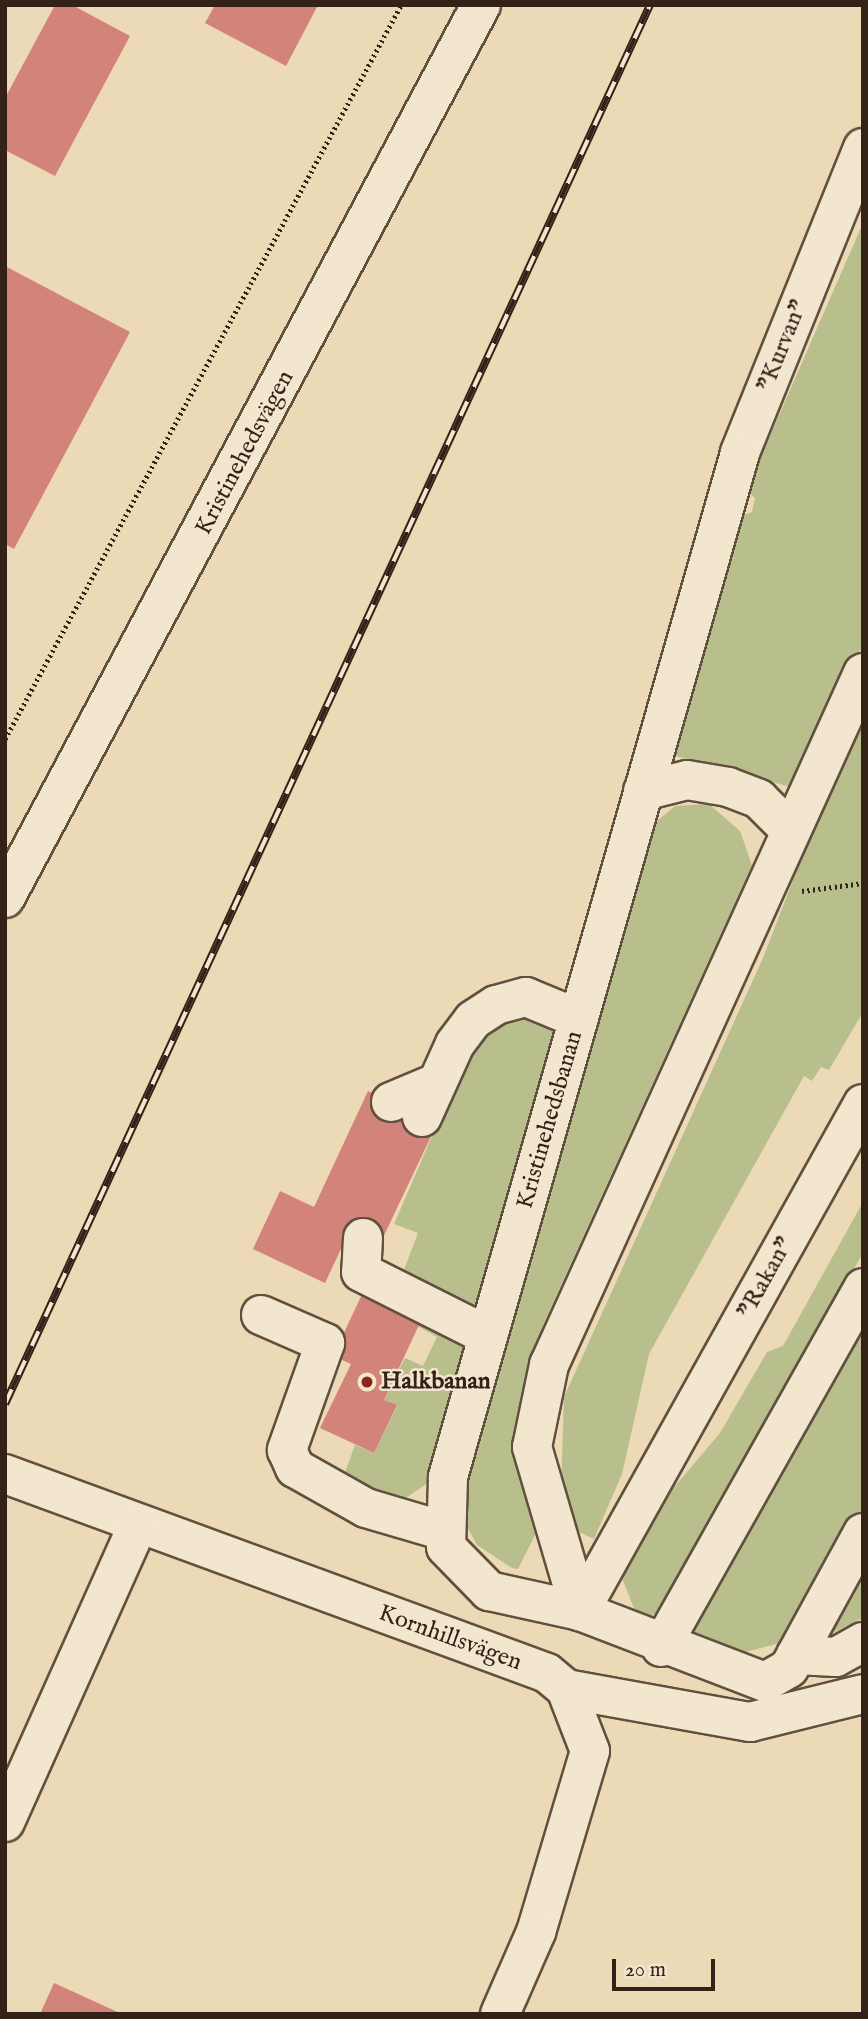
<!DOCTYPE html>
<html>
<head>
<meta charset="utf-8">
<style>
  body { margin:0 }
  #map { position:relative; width:868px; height:2019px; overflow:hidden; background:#ecd9b5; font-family:"IM FELL English",serif }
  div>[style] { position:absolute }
  .green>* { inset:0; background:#b9bf8c }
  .building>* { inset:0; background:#d3847a }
  .path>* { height:4.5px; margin-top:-2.25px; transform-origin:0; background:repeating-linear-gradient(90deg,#342218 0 2px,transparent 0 5.5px) }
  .roads { filter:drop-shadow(2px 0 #62503f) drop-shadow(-2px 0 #62503f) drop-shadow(0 2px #62503f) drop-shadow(0 -2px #62503f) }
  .minor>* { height:38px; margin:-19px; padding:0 19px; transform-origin:19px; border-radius:19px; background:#f3e6cf }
  .rail>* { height:8px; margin-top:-4px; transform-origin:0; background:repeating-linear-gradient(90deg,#f3e6cf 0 16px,#342218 0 32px); box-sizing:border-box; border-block:2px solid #342218 }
  .dots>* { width:19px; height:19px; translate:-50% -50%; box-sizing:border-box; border:4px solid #f3e6cf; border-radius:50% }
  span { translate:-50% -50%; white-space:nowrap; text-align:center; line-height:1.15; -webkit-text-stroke:5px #f3e6cf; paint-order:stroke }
  .street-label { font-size:24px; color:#342218 }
  .poi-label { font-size:24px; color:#342218; font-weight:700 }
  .left { translate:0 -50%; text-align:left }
  .frame { position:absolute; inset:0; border:7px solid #342218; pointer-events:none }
  .scale { position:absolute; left:612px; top:1959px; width:103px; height:32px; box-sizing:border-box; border:4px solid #342218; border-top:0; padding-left:9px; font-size:21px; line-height:24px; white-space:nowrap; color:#342218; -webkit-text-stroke:5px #f3e6cf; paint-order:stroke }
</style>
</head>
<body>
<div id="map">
  <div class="green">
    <div style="clip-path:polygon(863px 223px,863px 645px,794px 788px,668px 754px,737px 518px,752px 512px,755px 498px,746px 491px)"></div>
    <div style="clip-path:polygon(863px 699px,863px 1012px,829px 1070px,821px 1067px,812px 1081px,804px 1076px,649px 1354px,622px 1474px,594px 1539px,579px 1532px,561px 1488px,564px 1397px,763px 958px)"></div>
    <div style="clip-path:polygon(709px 804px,740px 831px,752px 865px,542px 1327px,535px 1358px,535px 1535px,518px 1569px,512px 1568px,477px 1545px,460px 1514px,459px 1496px,651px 826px,675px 806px)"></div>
    <div style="clip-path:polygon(517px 1011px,558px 1025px,478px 1305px,466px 1306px,403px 1272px,418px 1233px,394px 1224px,474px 1039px)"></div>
    <div style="clip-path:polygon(863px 1202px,863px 1253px,663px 1607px,646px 1620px,637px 1616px,620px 1573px,653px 1512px,720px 1433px,767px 1352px,783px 1346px)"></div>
    <div style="clip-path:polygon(400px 1304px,468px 1345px,429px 1482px,403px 1500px,378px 1498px,344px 1475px,355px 1445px,374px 1453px,397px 1406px,384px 1400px,405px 1358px,423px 1366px,437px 1337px,396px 1314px)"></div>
    <div style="clip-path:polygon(863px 1306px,863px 1510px,784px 1642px,738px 1654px,690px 1635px)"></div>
    <div style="clip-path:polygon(863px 1566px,863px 1618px,830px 1634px,828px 1634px)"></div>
  </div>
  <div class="building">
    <div style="clip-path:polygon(55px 5px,72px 5px,130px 36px,55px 176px,5px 150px,5px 98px)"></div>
    <div style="clip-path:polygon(215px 5px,318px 5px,286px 66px,205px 23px)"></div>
    <div style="clip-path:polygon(5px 266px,130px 332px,14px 549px,5px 544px)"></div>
    <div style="clip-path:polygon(368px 1091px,437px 1124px,379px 1246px,349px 1232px,325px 1283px,253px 1249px,280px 1191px,314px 1207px)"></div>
    <div style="clip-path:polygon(364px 1290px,419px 1325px,384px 1400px,397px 1405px,374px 1453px,320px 1428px,351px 1364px,333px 1356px)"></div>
    <div style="clip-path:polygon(54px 1983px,122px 2014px,40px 2014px)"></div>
  </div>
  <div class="path">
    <div style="left:5px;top:739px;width:834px;rotate:-61.65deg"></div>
    <div style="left:802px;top:891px;width:62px;rotate:-7.5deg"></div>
  </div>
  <div class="roads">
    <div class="minor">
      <div style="left:863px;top:148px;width:329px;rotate:112deg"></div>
      <div style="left:740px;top:453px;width:1065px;rotate:105.92deg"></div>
      <div style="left:448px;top:1477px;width:70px;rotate:91.6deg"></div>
      <div style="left:446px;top:1547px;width:62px;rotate:45.7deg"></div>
      <div style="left:489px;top:1591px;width:93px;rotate:12.4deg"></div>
      <div style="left:580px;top:1611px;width:171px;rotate:-106.3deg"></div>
      <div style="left:532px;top:1447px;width:84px;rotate:-78.3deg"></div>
      <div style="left:549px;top:1365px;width:760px;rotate:-65.59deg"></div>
      <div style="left:643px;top:791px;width:45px;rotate:-14deg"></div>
      <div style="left:687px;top:780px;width:42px;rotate:9.7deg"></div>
      <div style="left:728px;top:787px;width:33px;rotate:21deg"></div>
      <div style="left:759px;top:799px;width:45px;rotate:45deg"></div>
      <div style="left:5px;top:898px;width:1012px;rotate:-61.94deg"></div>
      <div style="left:391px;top:1102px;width:49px;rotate:-22.9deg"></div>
      <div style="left:863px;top:1104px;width:581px;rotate:119.17deg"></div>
      <div style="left:580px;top:1611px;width:198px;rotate:21deg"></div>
      <div style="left:765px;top:1682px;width:28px;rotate:-30deg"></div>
      <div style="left:789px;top:1668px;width:154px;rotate:-61.3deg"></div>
      <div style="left:422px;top:1117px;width:80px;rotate:-65.7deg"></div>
      <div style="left:455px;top:1044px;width:30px;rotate:-53deg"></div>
      <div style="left:473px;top:1020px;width:27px;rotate:-33deg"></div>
      <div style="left:496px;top:1005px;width:31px;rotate:-15deg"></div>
      <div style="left:526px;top:997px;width:57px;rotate:22.5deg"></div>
      <div style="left:363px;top:1238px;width:34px;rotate:93deg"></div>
      <div style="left:361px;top:1272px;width:142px;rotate:26.7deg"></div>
      <div style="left:261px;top:1315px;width:70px;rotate:23.6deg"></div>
      <div style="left:325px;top:1343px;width:114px;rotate:109.6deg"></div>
      <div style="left:287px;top:1450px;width:20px;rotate:66deg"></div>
      <div style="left:295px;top:1468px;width:81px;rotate:29.4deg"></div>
      <div style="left:366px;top:1508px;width:81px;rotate:16.4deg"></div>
      <div style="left:5px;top:1474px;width:577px;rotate:20.16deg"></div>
      <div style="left:547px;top:1673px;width:25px;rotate:40deg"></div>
      <div style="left:566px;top:1689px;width:66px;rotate:68.8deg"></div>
      <div style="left:590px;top:1751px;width:189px;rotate:106.6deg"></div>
      <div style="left:536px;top:1932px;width:90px;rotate:113.7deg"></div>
      <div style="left:661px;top:1647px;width:412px;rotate:-60.6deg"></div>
      <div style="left:796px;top:1655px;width:40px;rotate:2.9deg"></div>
      <div style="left:836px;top:1657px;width:31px;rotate:-29deg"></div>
      <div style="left:566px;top:1689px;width:187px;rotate:10.2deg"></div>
      <div style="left:750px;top:1722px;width:116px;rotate:-13.9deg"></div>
      <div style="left:5px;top:1822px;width:325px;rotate:-65.9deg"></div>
    </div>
  </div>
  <div class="rail">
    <div style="left:5px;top:1404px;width:1541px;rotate:-65.25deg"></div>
  </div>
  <div class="dots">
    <div style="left:367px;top:1382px;background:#8f2418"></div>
  </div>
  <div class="street-label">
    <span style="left:783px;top:346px;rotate:-68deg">"Kurvan"</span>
    <span style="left:245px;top:453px;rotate:-62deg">Kristinehedsvägen</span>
    <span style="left:550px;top:1120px;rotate:-74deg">Kristinehedsbanan</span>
    <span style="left:766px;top:1278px;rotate:-61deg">"Rakan"</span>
    <span style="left:450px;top:1638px;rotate:20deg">Kornhillsvägen</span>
  </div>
  <div class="poi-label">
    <span class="left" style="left:381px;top:1382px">Halkbanan</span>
  </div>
  <div class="frame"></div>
  <div class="scale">20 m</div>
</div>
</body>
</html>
